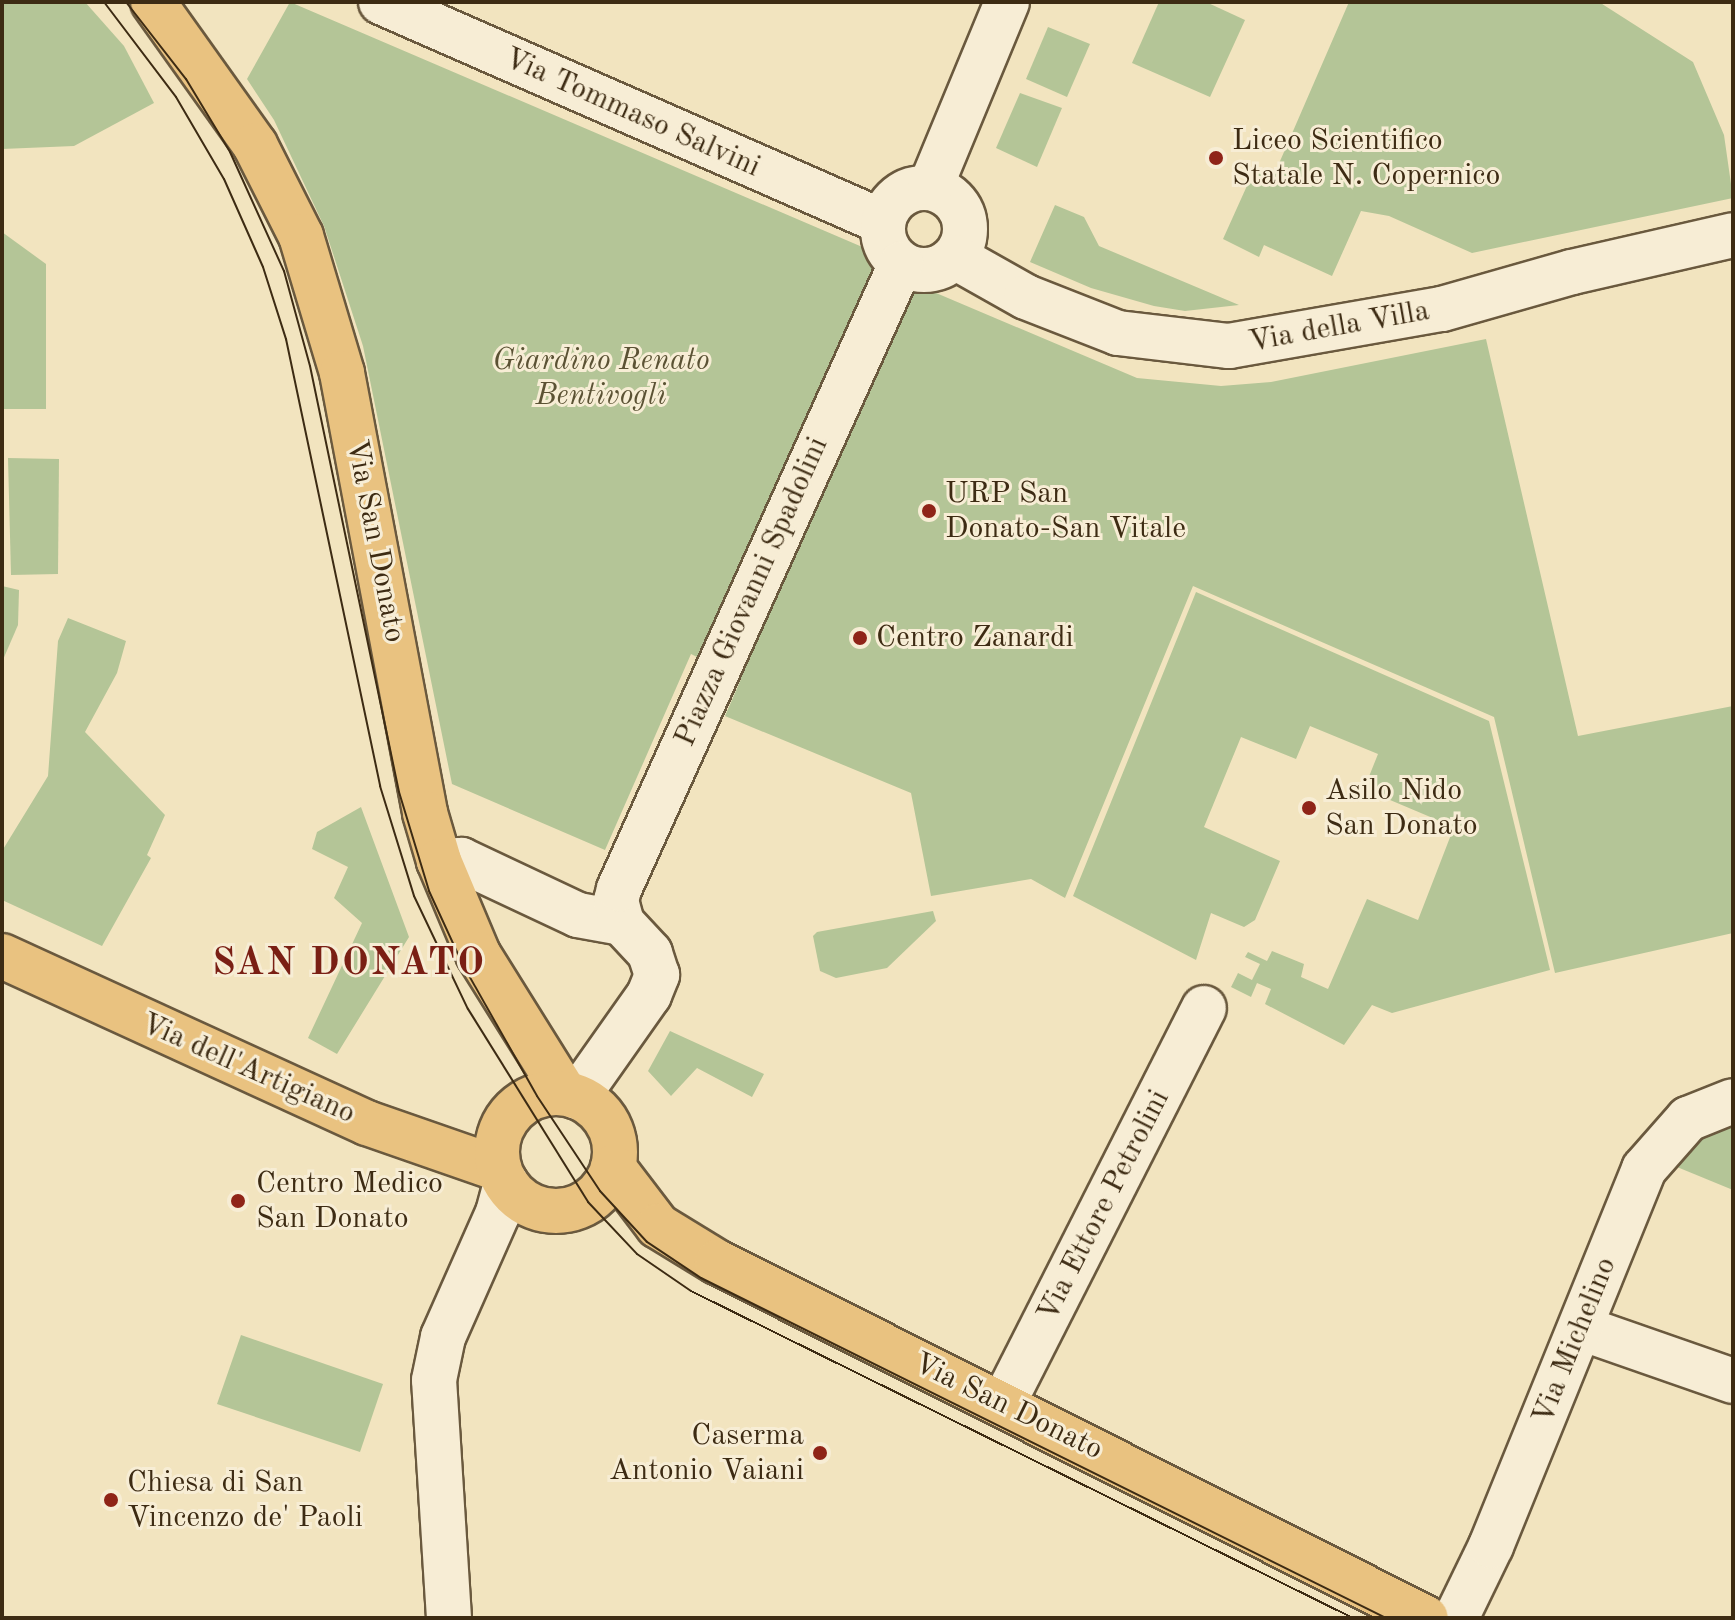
<!DOCTYPE html>
<html>
<head>
<meta charset="utf-8">
<style>
  body { margin:0 }
  #map { position:relative; width:1735px; height:1620px; overflow:hidden; background:#f2e4bf; font-family:"Old Standard TT",serif }
  div>[style] { position:absolute }
  .green>* { inset:0; background:#b4c597 }
  .roads { filter:drop-shadow(2px 0 #6a593e) drop-shadow(-2px 0 #6a593e) drop-shadow(0 2px #6a593e) drop-shadow(0 -2px #6a593e) }
  .minor>* { height:44px; margin:-22px; padding:0 22px; transform-origin:22px; border-radius:22px; background:#f7edd5 }
  .minor>.ring { margin:-22px; padding:0; box-sizing:content-box; background:none; border:44px solid #f7edd5; border-radius:50% }
  .major>* { height:44px; margin:-22px; padding:0 22px; transform-origin:22px; border-radius:22px; background:#e9c280 }
  .major>.ring { margin:-22px; padding:0; box-sizing:content-box; background:none; border:44px solid #e9c280; border-radius:50% }
  .tram>* { height:2px; margin:-1px; padding:0 1px; transform-origin:1px; border-radius:1px; background:#3d2b13 }
  .dots>* { width:22px; height:22px; translate:-50% -50%; box-sizing:border-box; border:4px solid #f7edd5; border-radius:50% }
  span { translate:-50% -50%; white-space:nowrap; text-align:center; line-height:1.15; -webkit-text-stroke:6px #f7edd5; paint-order:stroke }
  .street-label { font-size:30px; color:#3d2b13 }
  .poi-label { font-size:30px; color:#3d2b13 }
  .left { translate:0 -50%; text-align:left }
  .right { translate:-100% -50%; text-align:right }
  .park-label { font-size:30px; color:#5b5234; font-style:italic }
  .district-label { font-size:38px; color:#7a1f14; font-weight:700; letter-spacing:2px }
  .frame { position:absolute; inset:0; border:4px solid #3d2b13; pointer-events:none }
</style>
</head>
<body>
<div id="map">
  <div class="green">
    <div style="clip-path:polygon(2px 2px,85px 2px,124px 46px,154px 103px,74px 146px,2px 149px)"></div>
    <div style="clip-path:polygon(290px 2px,867px 249px,896px 276px,1137px 378px,1221px 386px,1271px 382px,1486px 339px,1578px 736px,1733px 706px,1733px 933px,1555px 973px,1494px 717px,1193px 586px,1065px 898px,1031px 879px,931px 896px,911px 793px,725px 716px,741px 679px,691px 654px,605px 850px,452px 784px,363px 346px,324px 226px,274px 120px,247px 79px)"></div>
    <div style="clip-path:polygon(1159px 2px,1206px 2px,1245px 20px,1210px 97px,1132px 63px)"></div>
    <div style="clip-path:polygon(1349px 2px,1599px 2px,1693px 62px,1724px 135px,1733px 198px,1472px 253px,1389px 216px,1361px 211px,1332px 276px,1264px 245px,1259px 257px,1223px 239px,1255px 168px,1274px 175px)"></div>
    <div style="clip-path:polygon(1048px 27px,1090px 44px,1067px 97px,1026px 79px)"></div>
    <div style="clip-path:polygon(1020px 93px,1062px 108px,1037px 167px,996px 148px)"></div>
    <div style="clip-path:polygon(1055px 205px,1084px 217px,1099px 246px,1239px 305px,1185px 311px,1154px 306px,1091px 288px,1030px 262px)"></div>
    <div style="clip-path:polygon(2px 232px,46px 264px,46px 409px,2px 409px)"></div>
    <div style="clip-path:polygon(8px 458px,59px 459px,58px 574px,11px 575px)"></div>
    <div style="clip-path:polygon(2px 586px,19px 590px,18px 625px,2px 662px)"></div>
    <div style="clip-path:polygon(1196px 592px,1489px 721px,1550px 970px,1392px 1013px,1372px 1005px,1344px 1045px,1265px 1004px,1271px 989px,1257px 983px,1251px 997px,1231px 987px,1238px 973px,1252px 980px,1260px 964px,1245px 957px,1248px 952px,1267px 961px,1272px 951px,1304px 964px,1301px 977px,1328px 989px,1367px 899px,1418px 920px,1454px 827px,1364px 789px,1378px 754px,1310px 726px,1296px 759px,1241px 737px,1204px 827px,1280px 861px,1255px 920px,1244px 927px,1211px 913px,1196px 960px,1073px 896px)"></div>
    <div style="clip-path:polygon(68px 618px,126px 641px,117px 673px,85px 732px,165px 815px,147px 855px,151px 858px,102px 946px,2px 900px,2px 851px,48px 776px,58px 641px)"></div>
    <div style="clip-path:polygon(361px 807px,409px 937px,337px 1054px,308px 1038px,362px 923px,334px 898px,348px 867px,312px 849px,317px 832px)"></div>
    <div style="clip-path:polygon(933px 911px,936px 921px,887px 968px,836px 978px,820px 971px,813px 936px,817px 932px)"></div>
    <div style="clip-path:polygon(670px 1031px,764px 1074px,752px 1097px,697px 1068px,671px 1096px,648px 1071px)"></div>
    <div style="clip-path:polygon(1733px 1123px,1733px 1190px,1677px 1167px,1702px 1136px)"></div>
    <div style="clip-path:polygon(241px 1335px,383px 1384px,360px 1452px,217px 1404px)"></div>
  </div>
  <div class="roads">
    <div class="minor">
      <div style="left:381px;top:2px;width:548px;rotate:23.67deg"></div>
      <div class="ring" style="left:883px;top:188px;width:38px;height:38px"></div>
      <div style="left:930px;top:188px;width:201px;rotate:-67.5deg"></div>
      <div style="left:955px;top:257px;width:81px;rotate:29.4deg"></div>
      <div style="left:1026px;top:297px;width:99px;rotate:21.4deg"></div>
      <div style="left:1118px;top:333px;width:112px;rotate:6.7deg"></div>
      <div style="left:1229px;top:346px;width:216px;rotate:-9.9deg"></div>
      <div style="left:1442px;top:309px;width:135px;rotate:-15.9deg"></div>
      <div style="left:1572px;top:272px;width:165px;rotate:-12.9deg"></div>
      <div style="left:439px;top:861px;width:22px;rotate:-3deg"></div>
      <div style="left:461px;top:860px;width:129px;rotate:25.2deg"></div>
      <div style="left:578px;top:915px;width:45px;rotate:10.3deg"></div>
      <div style="left:577px;top:1097px;width:125px;rotate:-54.8deg"></div>
      <div style="left:649px;top:995px;width:22px;rotate:-68deg"></div>
      <div style="left:657px;top:975px;width:23px;rotate:-108deg"></div>
      <div style="left:650px;top:953px;width:41px;rotate:-133deg"></div>
      <div style="left:622px;top:923px;width:23px;rotate:-105deg"></div>
      <div style="left:616px;top:901px;width:12px;rotate:-76deg"></div>
      <div style="left:619px;top:889px;width:686px;rotate:-65.72deg"></div>
      <div style="left:1581px;top:1328px;width:161px;rotate:19.2deg"></div>
      <div style="left:1003px;top:1404px;width:444px;rotate:-63.1deg"></div>
      <div style="left:449px;top:1618px;width:238px;rotate:-93.6deg"></div>
      <div style="left:434px;top:1380px;width:44px;rotate:-78.2deg"></div>
      <div style="left:443px;top:1337px;width:136px;rotate:-66.1deg"></div>
      <div style="left:498px;top:1213px;width:31px;rotate:-75deg"></div>
      <div style="left:1456px;top:1618px;width:80px;rotate:-64.1deg"></div>
      <div style="left:1491px;top:1546px;width:407px;rotate:-67.9deg"></div>
      <div style="left:1644px;top:1169px;width:67px;rotate:-48.7deg"></div>
      <div style="left:1688px;top:1119px;width:48px;rotate:-21.8deg"></div>
    </div>
    <div class="major">
      <div style="left:153px;top:2px;width:176px;rotate:54.5deg"></div>
      <div style="left:255px;top:145px;width:102px;rotate:63.2deg"></div>
      <div style="left:301px;top:236px;width:143px;rotate:73.3deg"></div>
      <div style="left:342px;top:373px;width:448px;rotate:79.3deg"></div>
      <div style="left:425px;top:813px;width:50px;rotate:73.7deg"></div>
      <div style="left:439px;top:861px;width:101px;rotate:67.2deg"></div>
      <div style="left:478px;top:954px;width:164px;rotate:58deg"></div>
      <div style="left:2px;top:956px;width:401px;rotate:24.6deg"></div>
      <div style="left:367px;top:1123px;width:140px;rotate:19.2deg"></div>
      <div class="ring" style="left:497px;top:1093px;width:74px;height:74px"></div>
      <div style="left:613px;top:1167px;width:74px;rotate:52.7deg"></div>
      <div style="left:658px;top:1226px;width:69px;rotate:31.4deg"></div>
      <div style="left:717px;top:1262px;width:793px;rotate:26.66deg"></div>
    </div>
  </div>
  <div class="tram">
    <div style="left:104px;top:2px;width:119px;rotate:52.8deg"></div>
    <div style="left:176px;top:97px;width:95px;rotate:59.7deg"></div>
    <div style="left:224px;top:179px;width:96px;rotate:66.1deg"></div>
    <div style="left:263px;top:267px;width:76px;rotate:72.3deg"></div>
    <div style="left:286px;top:339px;width:457px;rotate:78.1deg"></div>
    <div style="left:380px;top:786px;width:115px;rotate:72.8deg"></div>
    <div style="left:414px;top:896px;width:125px;rotate:64.5deg"></div>
    <div style="left:468px;top:1009px;width:227px;rotate:58.1deg"></div>
    <div style="left:588px;top:1202px;width:71px;rotate:46.7deg"></div>
    <div style="left:637px;top:1254px;width:65px;rotate:34.4deg"></div>
    <div style="left:691px;top:1291px;width:738px;rotate:26.29deg"></div>
    <div style="left:126px;top:2px;width:98px;rotate:52.1deg"></div>
    <div style="left:186px;top:79px;width:85px;rotate:58.9deg"></div>
    <div style="left:230px;top:152px;width:131px;rotate:65.6deg"></div>
    <div style="left:284px;top:271px;width:98px;rotate:74.7deg"></div>
    <div style="left:310px;top:366px;width:435px;rotate:78.2deg"></div>
    <div style="left:399px;top:792px;width:103px;rotate:73.1deg"></div>
    <div style="left:429px;top:891px;width:81px;rotate:65.3deg"></div>
    <div style="left:463px;top:965px;width:150px;rotate:60.5deg"></div>
    <div style="left:537px;top:1096px;width:114px;rotate:56.4deg"></div>
    <div style="left:600px;top:1191px;width:69px;rotate:47.3deg"></div>
    <div style="left:647px;top:1242px;width:65px;rotate:33.7deg"></div>
    <div style="left:701px;top:1278px;width:765px;rotate:26.4deg"></div>
  </div>
  <div class="dots">
    <div style="left:1216px;top:158px;background:#8f2418"></div>
    <div style="left:929px;top:511px;background:#8f2418"></div>
    <div style="left:860px;top:638px;background:#8f2418"></div>
    <div style="left:1309px;top:808px;background:#8f2418"></div>
    <div style="left:238px;top:1201px;background:#8f2418"></div>
    <div style="left:820px;top:1453px;background:#8f2418"></div>
    <div style="left:111px;top:1500px;background:#8f2418"></div>
  </div>
  <div class="street-label">
    <span style="left:632px;top:113px;rotate:24deg">Via Tommaso Salvini</span>
    <span style="left:1339px;top:327px;rotate:-10deg">Via della Villa</span>
    <span style="left:375px;top:541px;rotate:79deg">Via San Donato</span>
    <span style="left:752px;top:592px;rotate:-66deg">Piazza Giovanni Spadolini</span>
    <span style="left:248px;top:1069px;rotate:24deg">Via dell'Artigiano</span>
    <span style="left:1104px;top:1206px;rotate:-63deg">Via Ettore Petrolini</span>
    <span style="left:1575px;top:1341px;rotate:-68deg">Via Michelino</span>
    <span style="left:1008px;top:1407px;rotate:26deg">Via San Donato</span>
  </div>
  <div class="poi-label">
    <span class="left" style="left:1232px;top:158px">Liceo Scientifico<br>Statale N. Copernico</span>
    <span class="left" style="left:945px;top:511px">URP San<br>Donato-San Vitale</span>
    <span class="left" style="left:876px;top:638px">Centro Zanardi</span>
    <span class="left" style="left:1325px;top:808px">Asilo Nido<br>San Donato</span>
    <span class="left" style="left:256px;top:1201px">Centro Medico<br>San Donato</span>
    <span class="right" style="left:804px;top:1453px">Caserma<br>Antonio Vaiani</span>
    <span class="left" style="left:127px;top:1500px">Chiesa di San<br>Vincenzo de' Paoli</span>
  </div>
  <div class="park-label">
    <span style="left:601px;top:378px">Giardino Renato<br>Bentivogli</span>
  </div>
  <div class="district-label">
    <span style="left:349px;top:965px">SAN DONATO</span>
  </div>
  <div class="frame"></div>
</div>
</body>
</html>
